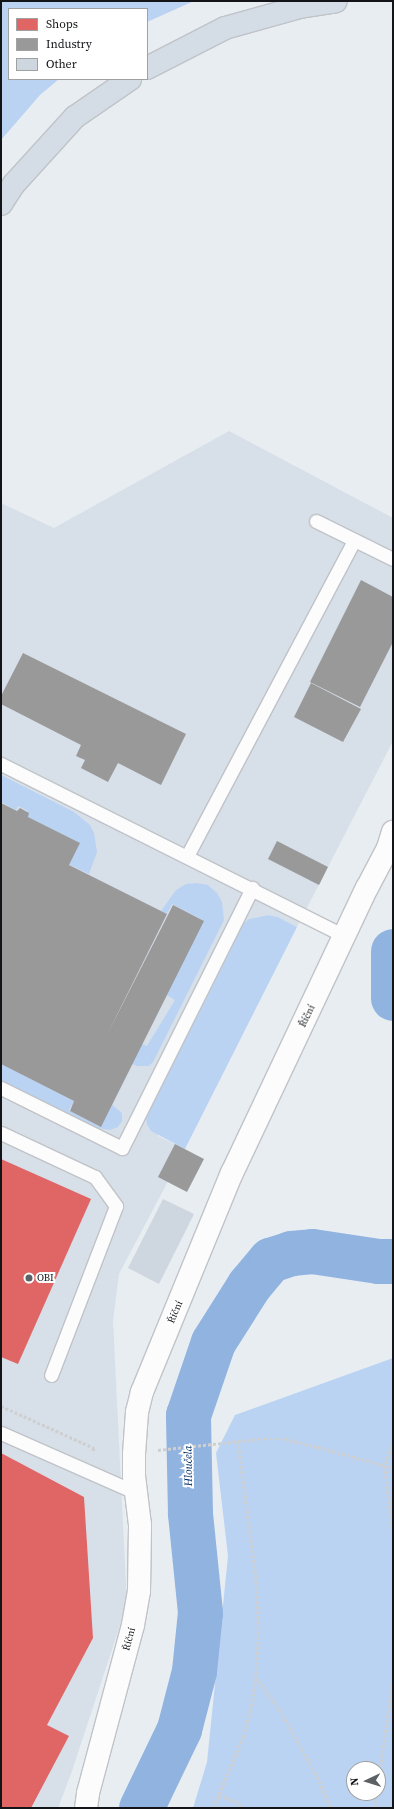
<!DOCTYPE html>
<html>
<head>
<meta charset="utf-8">
<style>
  body { margin:0 }
  #map { position:relative; width:394px; height:1809px; overflow:hidden; background:#e8edf2; font-family:"Source Serif 4",serif }
  div>[style] { position:absolute }
  .built>* { inset:0; background:#d7dfe9 }
  .green>* { inset:0; background:#bbd3f3 }
  .shops>* { inset:0; background:#e06666 }
  .industry>* { inset:0; background:#999 }
  .river>* { height:45px; margin:-22.5px; padding:0 22.5px; transform-origin:22.5px; border-radius:22.5px; background:#90b3e0 }
  .building>* { inset:0; background:#ced6df }
  .path>* { height:2.5px; margin-top:-1.25px; transform-origin:0; background:repeating-linear-gradient(90deg,#cecfd1 0 3px,transparent 0 5px) }
  .roads { filter:drop-shadow(1px 0 #c0c3c7) drop-shadow(-1px 0 #c0c3c7) drop-shadow(0 1px #c0c3c7) drop-shadow(0 -1px #c0c3c7) }
  .service>* { height:13px; margin:-6.5px; padding:0 6.5px; transform-origin:6.5px; border-radius:6.5px; background:#fcfcfd }
  .minor>* { height:22px; margin:-11px; padding:0 11px; transform-origin:11px; border-radius:11px; background:#fcfcfd }
  .motorway>* { height:22px; margin:-11px; padding:0 11px; transform-origin:11px; border-radius:11px; background:#d4dce6 }
  .dots>* { width:11px; height:11px; translate:-50% -50%; box-sizing:border-box; border:2px solid #fff; border-radius:50% }
  span { translate:-50% -50%; white-space:nowrap; text-align:center; line-height:1.15; -webkit-text-stroke:4px #fff; paint-order:stroke }
  .street-label { font-size:10px; color:#121417 }
  .poi-label { font-size:10px; color:#121417 }
  .left { translate:0 -50%; text-align:left }
  .water-label { font-size:11px; color:#02316a; font-style:italic }
  .frame { position:absolute; inset:0; border:2px solid #121417; pointer-events:none }
  .legend { position:absolute; left:8px; top:8px; width:140px; height:72px; box-sizing:border-box; background:#fff; border:1px solid #a0a1a2; margin:0; padding:5px 7px; list-style:none; font-size:12px; color:#121417 }
  .legend li { display:flex; align-items:center; gap:8px; height:20px }
  .legend b { width:20px; border:1px solid #a0a1a2 }
  .north { position:absolute; left:346px; top:1761px; width:40px; height:40px; box-sizing:border-box; background:#fff; border:1px solid #a0a1a2; border-radius:50%; rotate:266deg; font-size:11px; font-weight:700; line-height:16px; text-align:center; color:#121417 }
  .north::after { content:''; display:block; margin:auto; width:14px; height:18px; background:#5d6064; clip-path:polygon(50% 0,100% 100%,50% 72%,0 100%) }
</style>
</head>
<body>
<div id="map">
  <div class="built">
    <div style="clip-path:polygon(229px 431px,393px 518px,393px 741px,297px 927px,278px 917px,268px 915px,249px 919px,158px 1136px,185px 1149px,119px 1274px,113px 1321px,127px 1604px,71px 1774px,58px 1808px,1px 1808px,1px 1130px,71px 1163px,77px 1161px,1px 1126px,1px 503px,54px 528px)"></div>
  </div>
  <div class="green">
    <div style="clip-path:polygon(1px 1px,194px 1px,147px 22px,147px 9px,9px 9px,9px 79px,59px 79px,40px 95px,1px 140px)"></div>
    <div style="clip-path:polygon(1px 775px,74px 812px,90px 825px,94px 833px,97px 852px,89px 874px,68px 864px,78px 842px,28px 817px,26px 815px,28px 811px,18px 806px,16px 810px,1px 802px)"></div>
    <div style="clip-path:polygon(197px 883px,208px 885px,217px 893px,222px 902px,224px 920px,153px 1062px,149px 1066px,137px 1066px,130px 1063px,140px 1043px,147px 1046px,175px 1000px,165px 994px,203px 920px,172px 904px,167px 914px,161px 911px,176px 890px,186px 884px)"></div>
    <div style="clip-path:polygon(268px 915px,278px 917px,297px 927px,185px 1149px,151px 1131px,147px 1124px,146px 1117px,149px 1107px,233px 937px,242px 925px,249px 919px)"></div>
    <div style="clip-path:polygon(1px 1064px,74px 1101px,69px 1110px,70px 1111px,99px 1126px,110px 1103px,122px 1113px,122px 1121px,118px 1127px,110px 1130px,93px 1127px,1px 1081px)"></div>
    <div style="clip-path:polygon(evenodd,393px 1358px,393px 1808px,193px 1808px,207px 1762px,228px 1556px,216px 1453px,235px 1415px,393px 1358px,354px 1769px,378px 1769px,378px 1793px,354px 1793px,354px 1769px)"></div>
  </div>
  <div class="shops">
    <div style="clip-path:polygon(1px 1159px,91px 1199px,18px 1364px,1px 1357px)"></div>
    <div style="clip-path:polygon(1px 1453px,84px 1497px,93px 1638px,47px 1725px,69px 1736px,31px 1808px,1px 1808px)"></div>
  </div>
  <div class="industry">
    <div style="clip-path:polygon(361px 580px,393px 597px,393px 642px,360px 707px,310px 682px)"></div>
    <div style="clip-path:polygon(23px 653px,186px 734px,161px 785px,118px 763px,108px 782px,81px 768px,85px 760px,76px 756px,81px 745px,1px 704px,1px 696px)"></div>
    <div style="clip-path:polygon(311px 683px,361px 709px,343px 742px,294px 717px)"></div>
    <div style="clip-path:polygon(1px 803px,17px 811px,20px 808px,29px 813px,28px 817px,80px 843px,69px 865px,167px 914px,108px 1033px,173px 905px,204px 921px,101px 1127px,70px 1111px,74px 1101px,1px 1064px)"></div>
    <div style="clip-path:polygon(277px 841px,328px 867px,319px 885px,268px 859px)"></div>
    <div style="clip-path:polygon(175px 1144px,204px 1159px,187px 1192px,158px 1177px)"></div>
  </div>
  <div class="river">
    <div style="left:393px;top:951px;width:47px;rotate:90deg"></div>
    <div style="left:141px;top:1808px;width:88px;rotate:-64.3deg"></div>
    <div style="left:179px;top:1729px;width:60px;rotate:-75.5deg"></div>
    <div style="left:194px;top:1671px;width:59px;rotate:-84.2deg"></div>
    <div style="left:200px;top:1612px;width:100px;rotate:-95.8deg"></div>
    <div style="left:190px;top:1513px;width:98px;rotate:-91.2deg"></div>
    <div style="left:188px;top:1415px;width:77px;rotate:-71.1deg"></div>
    <div style="left:213px;top:1342px;width:67px;rotate:-57.7deg"></div>
    <div style="left:249px;top:1285px;width:33px;rotate:-50deg"></div>
    <div style="left:270px;top:1260px;width:22px;rotate:-18deg"></div>
    <div style="left:291px;top:1253px;width:21px;rotate:-5deg"></div>
    <div style="left:312px;top:1251px;width:67px;rotate:8.6deg"></div>
    <div style="left:378px;top:1261px;width:15px"></div>
  </div>
  <div class="building">
    <div style="clip-path:polygon(163px 1199px,194px 1214px,159px 1284px,128px 1268px)"></div>
  </div>
  <div class="path">
    <div style="left:1px;top:1406px;width:102px;rotate:24.3deg"></div>
    <div style="left:94px;top:1448px;width:5px;rotate:101deg"></div>
    <div style="left:238px;top:1441px;width:136px;rotate:82.4deg"></div>
    <div style="left:256px;top:1576px;width:56px;rotate:86.9deg"></div>
    <div style="left:259px;top:1632px;width:45px;rotate:93.8deg"></div>
    <div style="left:256px;top:1677px;width:41px;rotate:54deg"></div>
    <div style="left:280px;top:1710px;width:71px;rotate:60.6deg"></div>
    <div style="left:315px;top:1772px;width:39px;rotate:66deg"></div>
    <div style="left:393px;top:1442px;width:25px;rotate:108deg"></div>
    <div style="left:385px;top:1466px;width:69px;rotate:83.4deg"></div>
    <div style="left:158px;top:1450px;width:102px;rotate:-6.2deg"></div>
    <div style="left:259px;top:1439px;width:26px"></div>
    <div style="left:285px;top:1439px;width:34px;rotate:14deg"></div>
    <div style="left:318px;top:1447px;width:78px;rotate:15.6deg"></div>
    <div style="left:378px;top:1782px;width:106px;rotate:-81.9deg"></div>
    <div style="left:219px;top:1795px;width:17px;rotate:21deg"></div>
    <div style="left:235px;top:1801px;width:11px;rotate:38deg"></div>
    <div style="left:213px;top:1808px;width:77px;rotate:-67.1deg"></div>
    <div style="left:243px;top:1737px;width:27px;rotate:-75deg"></div>
    <div style="left:250px;top:1711px;width:35px;rotate:-80deg"></div>
    <div style="left:374px;top:1808px;width:15px;rotate:-82deg"></div>
  </div>
  <div class="roads">
    <div class="service">
      <div style="left:316px;top:521px;width:86px;rotate:26.3deg"></div>
      <div style="left:1px;top:764px;width:385px;rotate:26.6deg"></div>
      <div style="left:187px;top:856px;width:357px;rotate:-62.1deg"></div>
      <div style="left:1px;top:1088px;width:135px;rotate:26.4deg"></div>
      <div style="left:122px;top:1148px;width:291px;rotate:-63.4deg"></div>
      <div style="left:1px;top:1133px;width:104px;rotate:25.1deg"></div>
      <div style="left:95px;top:1177px;width:36px;rotate:54deg"></div>
      <div style="left:116px;top:1206px;width:181px;rotate:111deg"></div>
      <div style="left:1px;top:1433px;width:149px;rotate:23.8deg"></div>
    </div>
    <div class="minor">
      <div style="left:86px;top:1808px;width:15px;rotate:-82deg"></div>
      <div style="left:88px;top:1793px;width:174px;rotate:-75deg"></div>
      <div style="left:133px;top:1625px;width:35px;rotate:-80deg"></div>
      <div style="left:139px;top:1591px;width:66px;rotate:-89.1deg"></div>
      <div style="left:140px;top:1525px;width:49px;rotate:-97deg"></div>
      <div style="left:134px;top:1476px;width:22px;rotate:-90deg"></div>
      <div style="left:134px;top:1454px;width:42px;rotate:-85.9deg"></div>
      <div style="left:137px;top:1412px;width:21px;rotate:-76deg"></div>
      <div style="left:142px;top:1392px;width:237px;rotate:-67.7deg"></div>
      <div style="left:232px;top:1173px;width:315px;rotate:-64.7deg"></div>
      <div style="left:367px;top:888px;width:45px;rotate:-62.3deg"></div>
      <div style="left:388px;top:848px;width:17px;rotate:-73deg"></div>
    </div>
    <div class="motorway">
      <div style="left:147px;top:68px;width:88px;rotate:-27.1deg"></div>
      <div style="left:225px;top:28px;width:78px;rotate:-15.6deg"></div>
      <div style="left:300px;top:7px;width:36px;rotate:-9deg"></div>
      <div style="left:1px;top:204px;width:24px;rotate:-57deg"></div>
      <div style="left:14px;top:184px;width:91px;rotate:-47.7deg"></div>
      <div style="left:75px;top:117px;width:67px;rotate:-34.6deg"></div>
    </div>
  </div>
  <div class="dots">
    <div style="left:29px;top:1278px;background:#5d6064"></div>
  </div>
  <div class="street-label">
    <span style="left:307px;top:1016px;rotate:-64deg">Říční</span>
    <span style="left:175px;top:1312px;rotate:-67deg">Říční</span>
    <span style="left:129px;top:1639px;rotate:-75deg">Říční</span>
  </div>
  <div class="poi-label">
    <span class="left" style="left:37px;top:1278px">OBI</span>
  </div>
  <div class="water-label">
    <span style="left:189px;top:1466px;rotate:-91deg">Hloučela</span>
  </div>
  <div class="frame"></div>
  <ul class="legend">
  <li><b style="height:11px;background:#e06666"></b>Shops</li>
  <li><b style="height:11px;background:#999"></b>Industry</li>
  <li><b style="height:11px;background:#ced6df"></b>Other</li>
  </ul>
  <div class="north">N</div>
</div>
</body>
</html>
